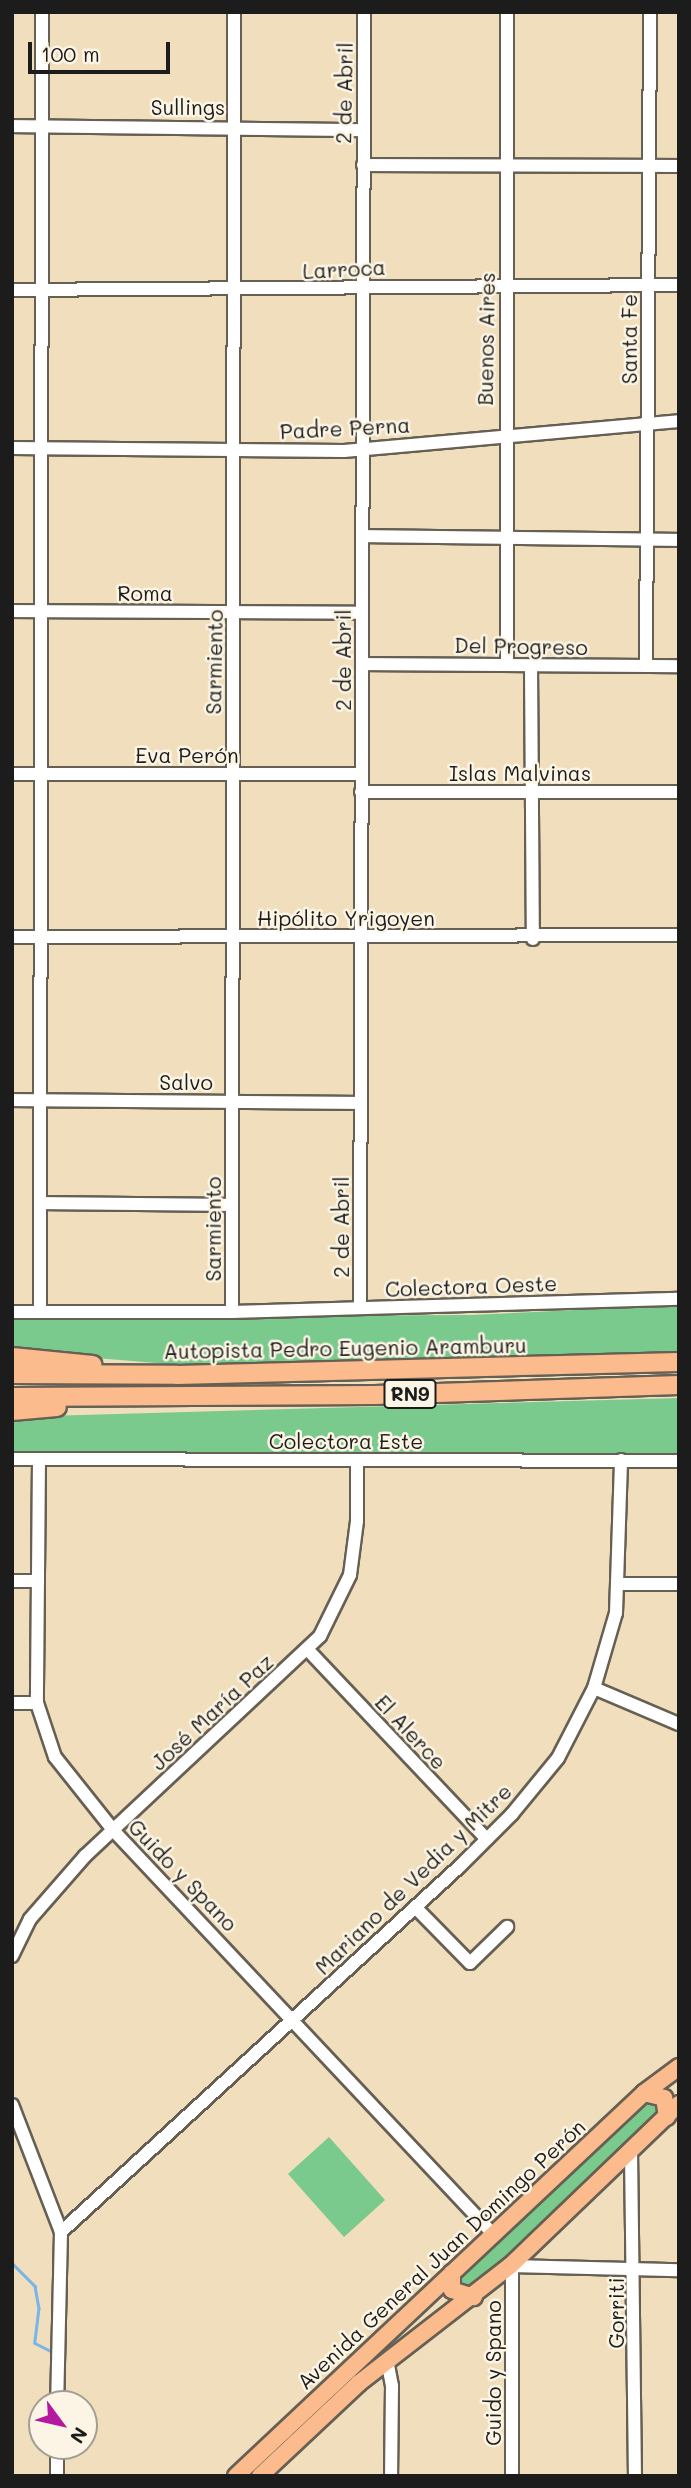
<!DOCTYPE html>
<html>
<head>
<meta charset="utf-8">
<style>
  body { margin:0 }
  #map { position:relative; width:691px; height:2488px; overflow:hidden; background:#f0debc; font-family:Mali,sans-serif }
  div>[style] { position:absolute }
  .green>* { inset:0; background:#79ca8c }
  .stream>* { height:2.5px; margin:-1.25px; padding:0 1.25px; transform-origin:1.25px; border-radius:1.25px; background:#79b4eb }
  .roads { filter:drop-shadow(2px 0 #666054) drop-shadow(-2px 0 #666054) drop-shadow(0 2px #666054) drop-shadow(0 -2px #666054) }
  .minor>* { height:12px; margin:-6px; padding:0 6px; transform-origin:6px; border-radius:6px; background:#fff }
  .major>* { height:16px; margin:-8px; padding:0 8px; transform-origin:8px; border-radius:8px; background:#fbbb8d }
  .highway>* { height:18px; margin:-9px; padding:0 9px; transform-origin:9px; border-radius:9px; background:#fbbb8d }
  span { translate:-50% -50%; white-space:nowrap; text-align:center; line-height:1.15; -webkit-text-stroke:5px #fcf5e5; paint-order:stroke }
  .shield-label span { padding:2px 5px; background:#fcf5e5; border:2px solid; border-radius:5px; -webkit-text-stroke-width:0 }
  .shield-label { font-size:19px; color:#1c1c1c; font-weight:700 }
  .street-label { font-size:21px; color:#1c1c1c }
  .frame { position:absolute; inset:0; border:14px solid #1c1c1c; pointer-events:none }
  .north { position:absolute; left:28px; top:2390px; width:70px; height:70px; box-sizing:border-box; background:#fcf5e5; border:2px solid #a29e95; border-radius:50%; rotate:123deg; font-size:19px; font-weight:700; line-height:28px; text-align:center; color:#1c1c1c }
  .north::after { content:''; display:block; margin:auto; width:24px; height:32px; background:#b5179e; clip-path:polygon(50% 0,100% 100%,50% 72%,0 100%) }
  .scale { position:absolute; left:28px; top:42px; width:142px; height:32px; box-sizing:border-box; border:4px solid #1c1c1c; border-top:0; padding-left:9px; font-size:21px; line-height:24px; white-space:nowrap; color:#1c1c1c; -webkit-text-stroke:5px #fcf5e5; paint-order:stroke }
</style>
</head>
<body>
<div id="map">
  <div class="green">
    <div style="clip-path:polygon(679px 1305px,679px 1353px,192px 1366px,12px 1351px,12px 1317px,471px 1315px)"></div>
    <div style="clip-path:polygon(679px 1398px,679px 1454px,12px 1453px,12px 1417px)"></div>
    <div style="clip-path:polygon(649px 2100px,657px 2107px,656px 2118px,472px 2290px,457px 2282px)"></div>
    <div style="clip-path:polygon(329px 2137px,385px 2200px,344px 2237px,288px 2174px)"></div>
  </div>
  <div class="stream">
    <div style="left:12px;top:2263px;width:33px;rotate:45deg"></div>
    <div style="left:35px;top:2286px;width:22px;rotate:80deg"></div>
    <div style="left:39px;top:2308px;width:35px;rotate:97deg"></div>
    <div style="left:35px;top:2343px;width:16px;rotate:27deg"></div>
    <div style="left:302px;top:2476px;width:12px"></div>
  </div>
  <div class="roads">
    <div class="minor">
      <div style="left:507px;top:12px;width:653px;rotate:90deg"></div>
      <div style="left:12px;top:126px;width:351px;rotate:0.7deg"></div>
      <div style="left:363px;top:165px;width:316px;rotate:0.2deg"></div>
      <div style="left:12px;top:290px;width:667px;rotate:-0.43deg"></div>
      <div style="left:12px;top:448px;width:332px;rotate:0.5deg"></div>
      <div style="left:344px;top:451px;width:336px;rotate:-5.1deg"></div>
      <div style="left:362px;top:536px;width:317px;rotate:0.7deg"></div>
      <div style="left:12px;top:611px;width:350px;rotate:0.3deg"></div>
      <div style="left:362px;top:664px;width:317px;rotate:0.4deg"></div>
      <div style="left:646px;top:666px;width:654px;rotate:-89.65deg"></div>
      <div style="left:531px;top:667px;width:272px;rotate:89.6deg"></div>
      <div style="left:12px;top:774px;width:349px"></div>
      <div style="left:361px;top:792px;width:318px"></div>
      <div style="left:12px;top:937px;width:667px;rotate:-0.17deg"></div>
      <div style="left:12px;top:1100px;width:348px;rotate:0.5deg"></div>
      <div style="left:41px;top:1203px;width:191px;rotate:0.6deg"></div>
      <div style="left:360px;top:1308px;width:1296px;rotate:-89.82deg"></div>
      <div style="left:40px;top:1311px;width:1299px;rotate:-89.91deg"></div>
      <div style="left:12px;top:1312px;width:220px"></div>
      <div style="left:232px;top:1312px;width:447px;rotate:-1.7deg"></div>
      <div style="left:232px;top:1312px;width:1300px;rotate:-89.91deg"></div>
      <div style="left:12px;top:1459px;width:667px;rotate:0.17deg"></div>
      <div style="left:39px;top:1460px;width:243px;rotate:90.5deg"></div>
      <div style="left:37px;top:1703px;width:57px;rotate:71.6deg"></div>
      <div style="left:55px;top:1757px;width:93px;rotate:51.5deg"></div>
      <div style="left:113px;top:1830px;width:555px;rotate:46.75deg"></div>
      <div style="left:12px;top:1581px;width:26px"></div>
      <div style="left:620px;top:1584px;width:59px"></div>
      <div style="left:308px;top:1650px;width:260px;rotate:46.6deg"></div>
      <div style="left:594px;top:1688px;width:92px;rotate:23deg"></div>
      <div style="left:12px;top:1703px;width:25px"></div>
      <div style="left:416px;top:1908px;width:77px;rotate:45.5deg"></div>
      <div style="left:470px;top:1963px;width:52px;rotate:-44.2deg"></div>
      <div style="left:12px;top:1956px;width:41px;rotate:-64.1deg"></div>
      <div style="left:30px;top:1919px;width:84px;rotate:-48.9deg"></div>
      <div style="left:85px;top:1856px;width:322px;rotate:-43.1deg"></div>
      <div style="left:320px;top:1636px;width:68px;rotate:-63.8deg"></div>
      <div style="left:350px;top:1575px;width:54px;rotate:-82.6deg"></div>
      <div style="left:357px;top:1521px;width:61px;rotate:-90deg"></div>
      <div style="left:12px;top:2105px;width:136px;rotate:68.9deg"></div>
      <div style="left:61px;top:2232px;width:172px;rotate:91.3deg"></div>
      <div style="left:631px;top:2151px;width:325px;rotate:89.3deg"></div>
      <div style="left:61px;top:2232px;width:541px;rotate:-42.53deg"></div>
      <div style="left:460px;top:1866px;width:74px;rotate:-45deg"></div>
      <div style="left:512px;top:1814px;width:72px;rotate:-50.6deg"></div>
      <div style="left:558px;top:1758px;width:79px;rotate:-62.8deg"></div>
      <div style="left:594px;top:1688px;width:78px;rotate:-73.7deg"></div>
      <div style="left:616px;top:1613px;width:153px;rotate:-88.1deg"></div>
      <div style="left:510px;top:2266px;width:169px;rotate:1.4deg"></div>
      <div style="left:512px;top:2269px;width:207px;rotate:90deg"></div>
      <div style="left:387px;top:2360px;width:26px;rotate:79deg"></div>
      <div style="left:392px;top:2386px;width:90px;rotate:90.6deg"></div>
      <div style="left:57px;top:2476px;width:30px;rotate:-90deg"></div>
    </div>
    <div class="major">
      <div style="left:644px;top:2093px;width:21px;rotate:14deg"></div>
      <div style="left:664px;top:2098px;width:19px;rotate:81deg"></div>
      <div style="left:452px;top:2273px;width:17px;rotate:90deg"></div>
      <div style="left:452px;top:2290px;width:23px;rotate:18deg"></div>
      <div style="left:236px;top:2476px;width:560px;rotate:-43.19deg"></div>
      <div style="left:644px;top:2093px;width:44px;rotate:-36.6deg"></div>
      <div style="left:260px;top:2476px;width:136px;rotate:-43.2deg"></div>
      <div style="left:359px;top:2383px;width:191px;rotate:-37.8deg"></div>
      <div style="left:510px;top:2266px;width:234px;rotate:-43.8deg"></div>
    </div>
    <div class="highway">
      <div style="left:12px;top:1357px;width:81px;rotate:5.6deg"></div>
      <div style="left:12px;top:1374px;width:165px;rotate:0.3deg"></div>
      <div style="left:177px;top:1375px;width:502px;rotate:-1.48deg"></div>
      <div style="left:12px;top:1397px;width:363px;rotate:-0.3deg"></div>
      <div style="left:375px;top:1395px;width:304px;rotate:-1.9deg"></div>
      <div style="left:12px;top:1411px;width:45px;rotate:-5.1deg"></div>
    </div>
  </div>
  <div class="shield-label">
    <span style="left:410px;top:1394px">RN9</span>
  </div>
  <div class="street-label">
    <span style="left:344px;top:93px;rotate:-89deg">2 de Abril</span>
    <span style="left:188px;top:107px">Sullings</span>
    <span style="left:344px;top:269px;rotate:-3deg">Larroca</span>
    <span style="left:486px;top:339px;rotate:-89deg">Buenos Aires</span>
    <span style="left:629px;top:339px;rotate:-90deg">Santa Fe</span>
    <span style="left:345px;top:428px;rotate:-3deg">Padre Perna</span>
    <span style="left:145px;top:593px">Roma</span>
    <span style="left:521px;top:646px;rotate:1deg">Del Progreso</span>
    <span style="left:343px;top:660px;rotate:-90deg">2 de Abril</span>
    <span style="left:214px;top:662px;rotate:-89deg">Sarmiento</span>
    <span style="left:187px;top:755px">Eva Perón</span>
    <span style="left:520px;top:773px">Islas Malvinas</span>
    <span style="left:346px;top:918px">Hipólito Yrigoyen</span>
    <span style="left:186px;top:1082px">Salvo</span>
    <span style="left:341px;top:1227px;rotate:-90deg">2 de Abril</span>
    <span style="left:213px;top:1229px;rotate:-90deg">Sarmiento</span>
    <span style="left:471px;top:1286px;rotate:-2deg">Colectora Oeste</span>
    <span style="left:345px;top:1348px;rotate:-1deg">Autopista Pedro Eugenio Aramburu</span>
    <span style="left:346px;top:1441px">Colectora Este</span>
    <span style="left:212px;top:1712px;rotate:-43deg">José María Paz</span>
    <span style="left:411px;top:1732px;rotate:47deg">El Alerce</span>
    <span style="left:183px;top:1875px;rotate:46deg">Guido y Spano</span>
    <span style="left:413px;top:1879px;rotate:-44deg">Mariano de Vedia y Mitre</span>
    <span style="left:441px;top:2254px;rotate:-43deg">Avenida General Juan Domingo Perón</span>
    <span style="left:616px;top:2313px;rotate:-90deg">Gorriti</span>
    <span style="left:493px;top:2373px;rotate:-90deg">Guido y Spano</span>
  </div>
  <div class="frame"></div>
  <div class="north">N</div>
  <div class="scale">100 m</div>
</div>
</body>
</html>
